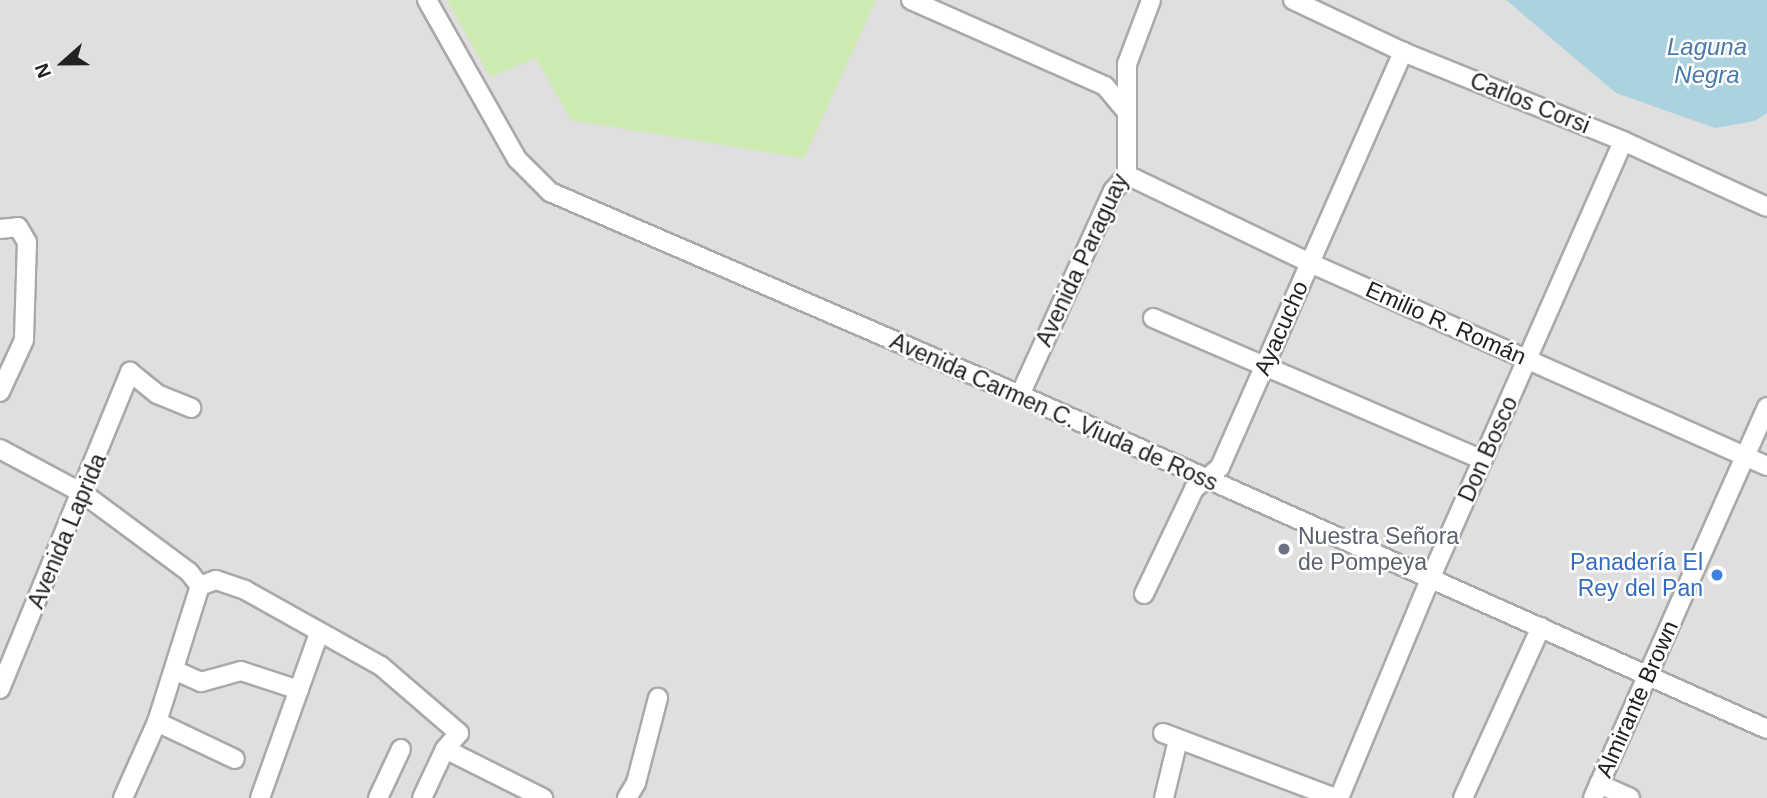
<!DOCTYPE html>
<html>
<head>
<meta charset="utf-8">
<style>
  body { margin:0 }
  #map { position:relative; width:1767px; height:798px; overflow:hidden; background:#f2efe9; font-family:Helvetica,sans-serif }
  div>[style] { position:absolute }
  .residential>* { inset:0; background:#e0dfdf }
  .grass>* { inset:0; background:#cdebb0 }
  .water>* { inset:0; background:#aad3df }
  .roads { filter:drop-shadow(2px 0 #a9a9a9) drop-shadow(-2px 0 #a9a9a9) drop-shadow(0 2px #a9a9a9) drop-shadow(0 -2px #a9a9a9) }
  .minor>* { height:18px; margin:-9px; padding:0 9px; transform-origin:9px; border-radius:9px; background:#fff }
  .dots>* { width:19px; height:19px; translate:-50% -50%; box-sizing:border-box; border:4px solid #fff; border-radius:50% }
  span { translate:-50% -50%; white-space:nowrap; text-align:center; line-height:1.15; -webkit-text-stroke:5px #fff; paint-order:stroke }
  .street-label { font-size:23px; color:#222 }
  .worship-label { font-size:23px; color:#5b616d }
  .left { translate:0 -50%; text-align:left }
  .shop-label { font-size:23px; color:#366cbe }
  .right { translate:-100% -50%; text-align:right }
  .water-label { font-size:24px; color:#4a7aab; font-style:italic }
  .north { position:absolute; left:28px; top:28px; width:70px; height:70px; -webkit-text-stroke:5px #fff; paint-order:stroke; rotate:249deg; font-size:19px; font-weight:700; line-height:28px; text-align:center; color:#222 }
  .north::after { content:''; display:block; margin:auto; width:24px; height:32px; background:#222; clip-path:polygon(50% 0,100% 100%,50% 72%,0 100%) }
</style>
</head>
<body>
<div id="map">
  <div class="residential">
    <div style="clip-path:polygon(0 0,1767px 0,1767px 798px,0 798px)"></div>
  </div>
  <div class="grass">
    <div style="clip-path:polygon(447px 0,876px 0,804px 158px,571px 120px,536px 58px,490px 77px)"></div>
  </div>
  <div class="water">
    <div style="clip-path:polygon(1506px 0,1767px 0,1767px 113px,1755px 121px,1715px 128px,1616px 93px)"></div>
  </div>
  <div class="roads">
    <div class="minor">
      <div style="left:427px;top:0;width:183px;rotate:60.5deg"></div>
      <div style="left:517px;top:159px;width:47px;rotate:45deg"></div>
      <div style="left:550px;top:192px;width:512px;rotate:23.36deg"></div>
      <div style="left:1020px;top:395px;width:818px;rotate:24.09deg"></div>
      <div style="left:911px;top:0;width:212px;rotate:23.9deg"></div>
      <div style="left:1105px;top:86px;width:30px;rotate:50deg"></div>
      <div style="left:1293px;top:0;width:122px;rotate:25.3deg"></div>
      <div style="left:1403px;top:52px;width:237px;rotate:22deg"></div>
      <div style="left:1623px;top:141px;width:158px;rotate:24.6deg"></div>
      <div style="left:1127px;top:175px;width:203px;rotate:25.7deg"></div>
      <div style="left:1310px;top:263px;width:500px;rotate:23.95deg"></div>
      <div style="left:0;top:229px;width:18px;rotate:-6deg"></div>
      <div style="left:18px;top:227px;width:17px;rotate:59deg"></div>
      <div style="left:27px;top:242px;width:98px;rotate:91.8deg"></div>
      <div style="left:24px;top:340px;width:57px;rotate:114.8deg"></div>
      <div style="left:1153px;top:318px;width:359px;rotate:23.3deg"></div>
      <div style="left:1020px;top:395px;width:224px;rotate:-65.5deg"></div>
      <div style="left:1113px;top:191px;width:21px;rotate:-49deg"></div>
      <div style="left:1127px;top:175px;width:111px;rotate:-90deg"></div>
      <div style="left:1127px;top:64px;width:68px;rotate:-69.4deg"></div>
      <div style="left:0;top:449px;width:95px;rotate:28.2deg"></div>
      <div style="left:84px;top:494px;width:131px;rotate:36.6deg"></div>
      <div style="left:189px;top:572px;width:18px;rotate:52deg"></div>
      <div style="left:200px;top:586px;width:17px;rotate:-21deg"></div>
      <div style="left:216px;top:580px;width:31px;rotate:19deg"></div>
      <div style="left:245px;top:590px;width:156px;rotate:29.2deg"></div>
      <div style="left:381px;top:666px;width:103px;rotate:40.7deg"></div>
      <div style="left:459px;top:733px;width:21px;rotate:131deg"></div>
      <div style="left:445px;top:749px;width:54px;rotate:115.1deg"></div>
      <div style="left:1144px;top:594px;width:116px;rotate:-64.5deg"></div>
      <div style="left:1194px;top:489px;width:34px;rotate:-40deg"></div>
      <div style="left:1220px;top:467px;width:454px;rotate:-66.2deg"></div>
      <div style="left:174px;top:670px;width:30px;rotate:24deg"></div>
      <div style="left:201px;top:682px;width:41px;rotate:-15.4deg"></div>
      <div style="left:241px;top:671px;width:61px;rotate:18.1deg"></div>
      <div style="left:0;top:689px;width:343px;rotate:-67.7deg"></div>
      <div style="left:130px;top:372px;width:35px;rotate:39deg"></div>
      <div style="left:157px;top:394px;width:37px;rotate:22deg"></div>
      <div style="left:157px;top:722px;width:86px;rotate:25.4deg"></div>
      <div style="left:1163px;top:733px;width:184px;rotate:20.7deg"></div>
      <div style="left:445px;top:749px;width:110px;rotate:26.6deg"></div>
      <div style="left:1599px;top:784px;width:34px;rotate:24deg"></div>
      <div style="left:123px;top:798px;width:83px;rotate:-65.9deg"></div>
      <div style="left:157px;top:722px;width:143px;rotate:-72.5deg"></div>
      <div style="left:260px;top:798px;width:175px;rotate:-70.3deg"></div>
      <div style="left:378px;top:798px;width:54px;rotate:-64.9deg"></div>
      <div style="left:627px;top:798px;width:17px;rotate:-59deg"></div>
      <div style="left:636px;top:783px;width:88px;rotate:-75.5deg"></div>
      <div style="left:1164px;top:798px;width:60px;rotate:-76.4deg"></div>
      <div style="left:1339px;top:798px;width:239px;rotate:-67.4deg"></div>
      <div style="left:1431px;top:577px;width:476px;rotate:-66.2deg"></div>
      <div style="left:1463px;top:798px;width:188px;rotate:-65.5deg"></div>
      <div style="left:1593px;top:798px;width:428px;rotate:-66deg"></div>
    </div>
  </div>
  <div class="dots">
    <div style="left:1284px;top:549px;background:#6b7280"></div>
    <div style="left:1717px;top:575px;background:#3f7fe0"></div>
  </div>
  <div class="street-label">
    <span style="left:1530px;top:103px;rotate:22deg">Carlos Corsi</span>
    <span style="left:1082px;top:260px;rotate:-65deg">Avenida Paraguay</span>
    <span style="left:1446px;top:323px;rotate:24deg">Emilio R. Román</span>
    <span style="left:1281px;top:328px;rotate:-66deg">Ayacucho</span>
    <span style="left:1054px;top:412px;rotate:24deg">Avenida Carmen C. Viuda de Ross</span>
    <span style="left:1488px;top:449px;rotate:-66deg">Don Bosco</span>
    <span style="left:67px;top:531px;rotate:-67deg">Avenida Laprida</span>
    <span style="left:1637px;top:699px;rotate:-66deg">Almirante Brown</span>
  </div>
  <div class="worship-label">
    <span class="left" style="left:1298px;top:549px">Nuestra Señora<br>de Pompeya</span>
  </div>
  <div class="shop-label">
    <span class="right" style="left:1703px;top:575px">Panadería El<br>Rey del Pan</span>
  </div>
  <div class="water-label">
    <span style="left:1707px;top:61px">Laguna<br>Negra</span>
  </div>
  <div class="north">N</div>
</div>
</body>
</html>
